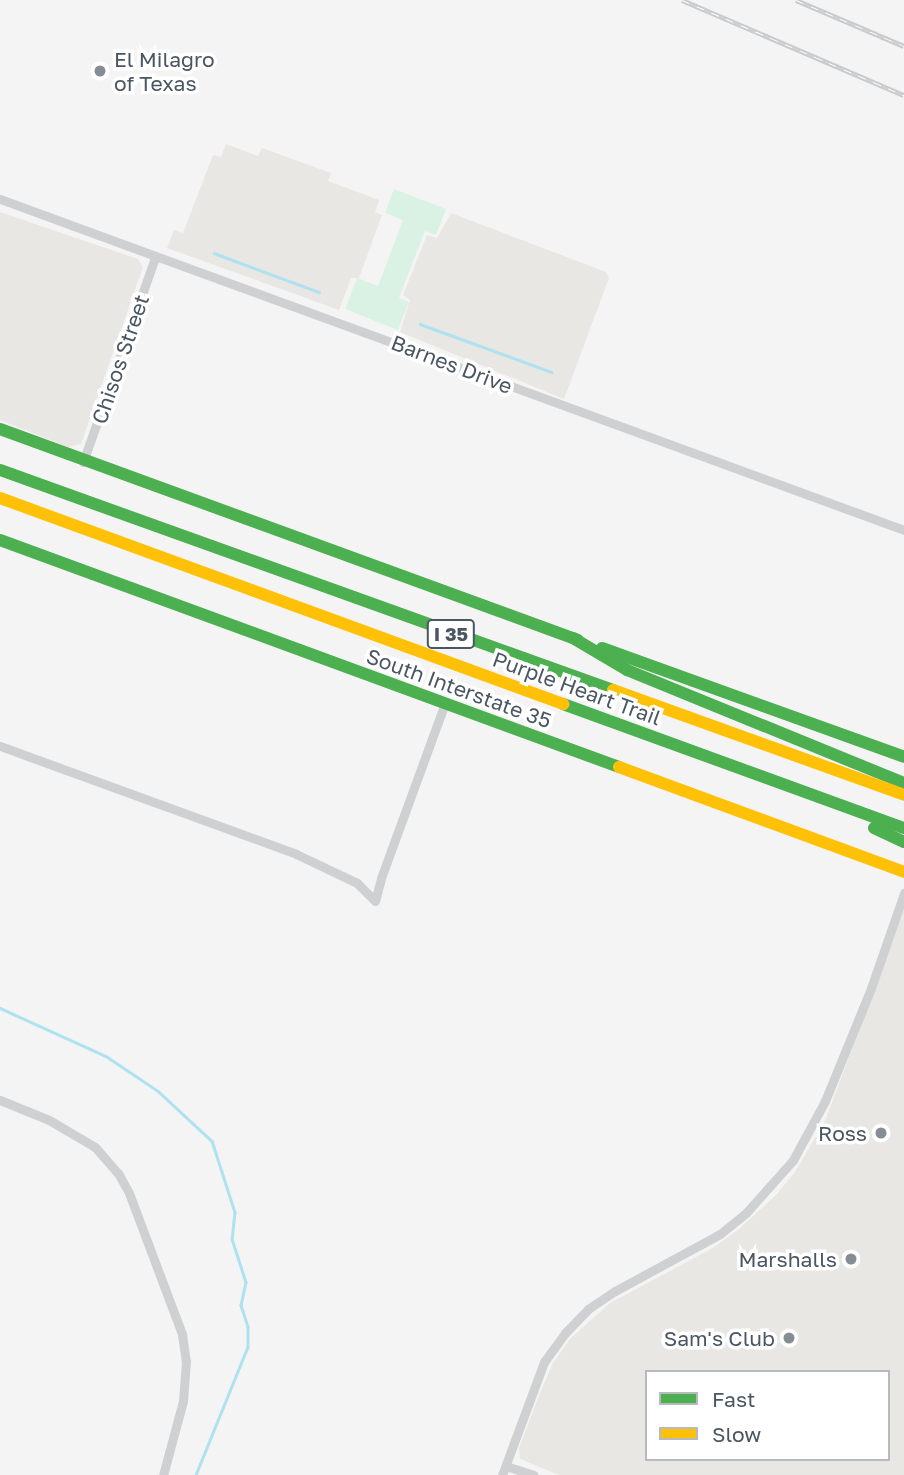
<!DOCTYPE html>
<html>
<head>
<meta charset="utf-8">
<style>
  body { margin:0 }
  #map { position:relative; width:904px; height:1475px; overflow:hidden; background:#f4f4f4; font-family:"Golos Text",sans-serif }
  div>[style] { position:absolute }
  .commercial>* { inset:0; background:#e8e7e3 }
  .green>* { inset:0; background:#d9f2e3 }
  .stream>* { height:2.5px; margin:-1.25px; padding:0 1.25px; transform-origin:1.25px; border-radius:1.25px; background:#aee2f0 }
  .street>* { height:9px; margin:-4.5px; padding:0 4.5px; transform-origin:4.5px; border-radius:4.5px; background:#ced0d2 }
  .fast>* { height:12px; margin:-6px; padding:0 6px; transform-origin:6px; border-radius:6px; background:#4caf50 }
  .slow>* { height:12px; margin:-6px; padding:0 6px; transform-origin:6px; border-radius:6px; background:#ffc107 }
  .rail>* { height:5px; margin-top:-2.5px; transform-origin:0; background:repeating-linear-gradient(90deg,#fff 0 8px,#c9cacc 0 16px); box-sizing:border-box; border-block:2px solid #c9cacc }
  .dots>* { width:19px; height:19px; translate:-50% -50%; box-sizing:border-box; border:4px solid #fff; border-radius:50% }
  span { translate:-50% -50%; white-space:nowrap; text-align:center; line-height:1.15; -webkit-text-stroke:7px #fff; paint-order:stroke }
  .shield-label span { padding:2px 5px; background:#fff; border:2px solid; border-radius:5px; -webkit-text-stroke-width:0 }
  .shield-label { font-size:19px; color:#4a5661; font-weight:700 }
  .poi-label { font-size:21px; color:#4a5661 }
  .left { translate:0 -50%; text-align:left }
  .right { translate:-100% -50%; text-align:right }
  .street-label { font-size:21px; color:#4a5661 }
  .legend { position:absolute; left:645px; top:1370px; width:245px; height:91px; box-sizing:border-box; background:#fff; border:2px solid #b7bbc0; margin:0; padding:9px 12px; list-style:none; font-size:21px; color:#4a5661 }
  .legend li { display:flex; align-items:center; gap:14px; height:35px }
  .legend b { width:35px; border:2px solid #b7bbc0 }
</style>
</head>
<body>
<div id="map">
  <div class="commercial">
    <div style="clip-path:polygon(226px 144px,258px 156px,262px 148px,331px 173px,328px 181px,379px 200px,375px 212px,382px 215px,359px 278px,351px 278px,339px 310px,167px 248px,174px 230px,183px 233px,213px 155px,221px 157px)"></div>
    <div style="clip-path:polygon(0 212px,138px 259px,143px 267px,81px 444px,68px 447px,0 420px)"></div>
    <div style="clip-path:polygon(451px 213px,606px 272px,609px 278px,564px 399px,400px 332px,410px 300px,403px 295px,427px 235px,437px 238px)"></div>
    <div style="clip-path:polygon(evenodd,904px 909px,904px 1475px,559px 1475px,520px 1459px,519px 1448px,542px 1388px,553px 1363px,570px 1339px,610px 1303px,711px 1249px,738px 1230px,776px 1195px,795px 1172px,825px 1121px,904px 909px,647px 1372px,888px 1372px,888px 1459px,647px 1459px,647px 1372px)"></div>
  </div>
  <div class="green">
    <div style="clip-path:polygon(394px 189px,446px 209px,436px 235px,425px 231px,399px 298px,409px 302px,398px 330px,345px 309px,357px 278px,378px 286px,403px 220px,385px 213px)"></div>
  </div>
  <div class="stream">
    <div style="left:214px;top:253px;width:112px;rotate:20.4deg"></div>
    <div style="left:420px;top:324px;width:140px;rotate:20deg"></div>
    <div style="left:0;top:1008px;width:116px;rotate:24.4deg"></div>
    <div style="left:106px;top:1056px;width:63px;rotate:33.9deg"></div>
    <div style="left:158px;top:1091px;width:74px;rotate:42.8deg"></div>
    <div style="left:212px;top:1141px;width:75px;rotate:72.1deg"></div>
    <div style="left:235px;top:1212px;width:27px;rotate:96deg"></div>
    <div style="left:232px;top:1239px;width:45px;rotate:72deg"></div>
    <div style="left:246px;top:1282px;width:24px;rotate:102deg"></div>
    <div style="left:241px;top:1305px;width:23px;rotate:72deg"></div>
    <div style="left:248px;top:1327px;width:20px;rotate:90deg"></div>
    <div style="left:248px;top:1347px;width:138px;rotate:112.1deg"></div>
  </div>
  <div class="street">
    <div style="left:0;top:199px;width:963px;rotate:20.11deg"></div>
    <div style="left:83px;top:462px;width:217px;rotate:-70.6deg"></div>
    <div style="left:0;top:746px;width:315px;rotate:20deg"></div>
    <div style="left:296px;top:854px;width:68px;rotate:25.4deg"></div>
    <div style="left:357px;top:883px;width:25px;rotate:45deg"></div>
    <div style="left:375px;top:901px;width:24px;rotate:-75deg"></div>
    <div style="left:381px;top:878px;width:186px;rotate:-69.9deg"></div>
    <div style="left:0;top:1100px;width:53px;rotate:22.2deg"></div>
    <div style="left:49px;top:1120px;width:53px;rotate:30.4deg"></div>
    <div style="left:95px;top:1147px;width:35px;rotate:49deg"></div>
    <div style="left:118px;top:1173px;width:23px;rotate:61deg"></div>
    <div style="left:129px;top:1193px;width:151px;rotate:69.4deg"></div>
    <div style="left:182px;top:1334px;width:27px;rotate:82deg"></div>
    <div style="left:186px;top:1361px;width:40px;rotate:94.3deg"></div>
    <div style="left:183px;top:1401px;width:77px;rotate:105.1deg"></div>
    <div style="left:506px;top:1466px;width:29px;rotate:18deg"></div>
    <div style="left:502px;top:1475px;width:121px;rotate:-69.6deg"></div>
    <div style="left:544px;top:1362px;width:36px;rotate:-54deg"></div>
    <div style="left:565px;top:1333px;width:33px;rotate:-46deg"></div>
    <div style="left:588px;top:1309px;width:32px;rotate:-34deg"></div>
    <div style="left:615px;top:1291px;width:119px;rotate:-28.5deg"></div>
    <div style="left:720px;top:1234px;width:33px;rotate:-39deg"></div>
    <div style="left:746px;top:1213px;width:71px;rotate:-48.4deg"></div>
    <div style="left:793px;top:1160px;width:67px;rotate:-61.5deg"></div>
    <div style="left:825px;top:1101px;width:122px;rotate:-67.8deg"></div>
    <div style="left:871px;top:988px;width:101px;rotate:-70.8deg"></div>
  </div>
  <div class="fast">
    <div style="left:0;top:429px;width:615px;rotate:20.05deg"></div>
    <div style="left:0;top:470px;width:651px;rotate:19.74deg"></div>
    <div style="left:0;top:540px;width:659px;rotate:20.14deg"></div>
    <div style="left:573px;top:638px;width:63px;rotate:30.7deg"></div>
    <div style="left:627px;top:670px;width:299px;rotate:22.2deg"></div>
    <div style="left:602px;top:648px;width:321px;rotate:19.8deg"></div>
    <div style="left:563px;top:704px;width:363px;rotate:20deg"></div>
    <div style="left:874px;top:828px;width:33px;rotate:25deg"></div>
  </div>
  <div class="slow">
    <div style="left:0;top:498px;width:600px;rotate:20.1deg"></div>
    <div style="left:613px;top:690px;width:309px;rotate:19.8deg"></div>
    <div style="left:619px;top:767px;width:304px;rotate:20.2deg"></div>
  </div>
  <div class="rail">
    <div style="left:682px;top:0;width:241px;rotate:23.2deg"></div>
    <div style="left:796px;top:0;width:117px;rotate:23.1deg"></div>
  </div>
  <div class="dots">
    <div style="left:100px;top:71px;background:#868d94"></div>
    <div style="left:881px;top:1133px;background:#868d94"></div>
    <div style="left:851px;top:1259px;background:#868d94"></div>
    <div style="left:789px;top:1338px;background:#868d94"></div>
  </div>
  <div class="shield-label">
    <span style="left:451px;top:634px">I 35</span>
  </div>
  <div class="poi-label">
    <span class="left" style="left:114px;top:71px">El Milagro<br>of Texas</span>
    <span class="right" style="left:867px;top:1133px">Ross</span>
    <span class="right" style="left:837px;top:1259px">Marshalls</span>
    <span class="right" style="left:775px;top:1338px">Sam's Club</span>
  </div>
  <div class="street-label">
    <span style="left:120px;top:359px;rotate:-71deg">Chisos Street</span>
    <span style="left:452px;top:364px;rotate:21deg">Barnes Drive</span>
    <span style="left:459px;top:688px;rotate:20deg">South Interstate 35</span>
    <span style="left:577px;top:688px;rotate:20deg">Purple Heart Trail</span>
  </div>
  <ul class="legend">
  <li><b style="height:9px;background:#4caf50"></b>Fast</li>
  <li><b style="height:9px;background:#ffc107"></b>Slow</li>
  </ul>
</div>
</body>
</html>
